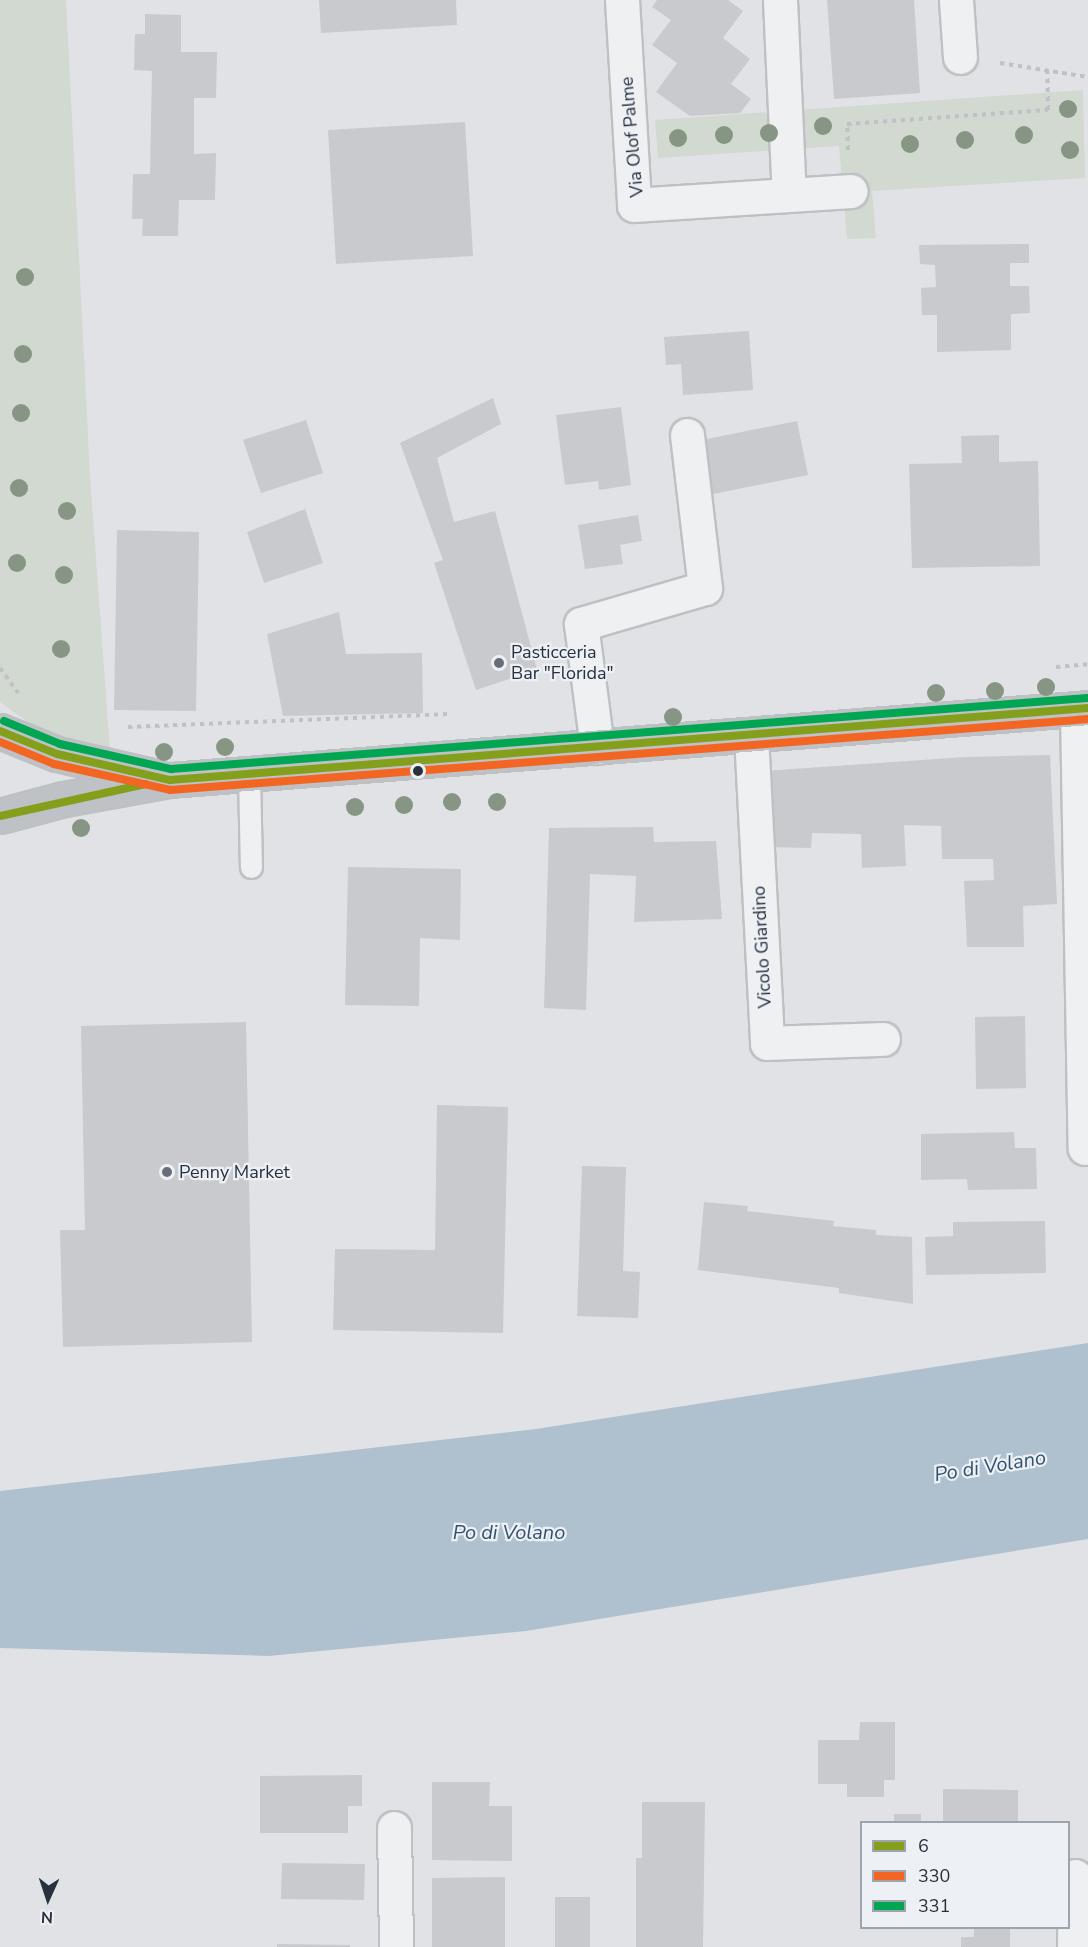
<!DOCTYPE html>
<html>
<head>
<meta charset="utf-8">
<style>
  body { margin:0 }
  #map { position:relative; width:1088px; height:1947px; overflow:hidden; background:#e0e2e5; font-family:"Nunito Sans",sans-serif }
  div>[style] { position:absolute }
  .green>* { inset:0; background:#d1d9d0 }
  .water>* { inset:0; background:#afc0cf }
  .building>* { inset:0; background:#c8cacd }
  .path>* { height:4px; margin-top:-2px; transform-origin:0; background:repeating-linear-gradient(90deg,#bfc1c5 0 4.5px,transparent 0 9px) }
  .roads { filter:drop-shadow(2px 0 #bec0c3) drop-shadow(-2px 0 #bec0c3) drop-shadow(0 2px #bec0c3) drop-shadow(0 -2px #bec0c3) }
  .lane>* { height:21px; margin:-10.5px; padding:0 10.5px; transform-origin:10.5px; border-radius:10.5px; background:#eff0f2 }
  .street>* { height:33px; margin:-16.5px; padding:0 16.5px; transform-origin:16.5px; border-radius:16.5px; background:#eff0f2 }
  .secondary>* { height:33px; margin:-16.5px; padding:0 16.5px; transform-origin:16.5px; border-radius:16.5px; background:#bec1c5 }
  .bus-1>* { height:8px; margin:-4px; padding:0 4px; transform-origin:4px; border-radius:4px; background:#849f1b }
  .bus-2>* { height:8px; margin:-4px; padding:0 4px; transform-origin:4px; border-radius:4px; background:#f26522 }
  .bus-3>* { height:8px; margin:-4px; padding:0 4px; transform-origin:4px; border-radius:4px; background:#00a651 }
  .trees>* { width:18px; height:18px; margin:-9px; border-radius:50%; background:#879684 }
  .dots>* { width:16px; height:16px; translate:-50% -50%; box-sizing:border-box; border:3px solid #edf1f5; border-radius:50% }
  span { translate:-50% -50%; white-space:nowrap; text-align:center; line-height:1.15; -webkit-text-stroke:4.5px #edf1f5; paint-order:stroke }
  .street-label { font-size:18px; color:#28303d }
  .poi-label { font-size:18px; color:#28303d }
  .left { translate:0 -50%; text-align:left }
  .water-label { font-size:20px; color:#335170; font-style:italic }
  .legend { position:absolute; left:860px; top:1821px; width:210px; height:108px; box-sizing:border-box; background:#edf1f5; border:2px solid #9ea4ab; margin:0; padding:8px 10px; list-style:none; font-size:18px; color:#28303d }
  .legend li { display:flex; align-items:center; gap:12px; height:30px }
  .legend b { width:30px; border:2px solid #9ea4ab }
  .north { position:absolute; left:18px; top:1869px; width:60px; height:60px; -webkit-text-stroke:4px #edf1f5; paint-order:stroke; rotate:183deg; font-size:16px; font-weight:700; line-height:24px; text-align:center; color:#28303d }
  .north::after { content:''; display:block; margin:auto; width:21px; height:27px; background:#28303d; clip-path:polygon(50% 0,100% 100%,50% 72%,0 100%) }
</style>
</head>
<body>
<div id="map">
  <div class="green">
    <div style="clip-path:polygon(0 0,66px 0,90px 476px,110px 751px,39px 730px,0 702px)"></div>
    <div style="clip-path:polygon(1083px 90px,1085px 178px,872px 191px,876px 238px,847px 239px,839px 146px,658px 158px,655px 120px)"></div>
  </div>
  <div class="water">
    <div style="clip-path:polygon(1088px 1343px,1088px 1539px,526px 1631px,269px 1656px,0 1648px,0 1491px,536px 1429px)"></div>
  </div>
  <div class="building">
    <div style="clip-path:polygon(319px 0,456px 0,457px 25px,321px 33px)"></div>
    <div style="clip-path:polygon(657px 0,728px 0,743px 11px,723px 38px,750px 59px,731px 84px,751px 99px,740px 113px,690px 116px,656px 92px,677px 63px,652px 45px,671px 20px,652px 7px)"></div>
    <div style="clip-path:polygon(827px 0,914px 0,920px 93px,834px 99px)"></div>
    <div style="clip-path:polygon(145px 14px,181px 15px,181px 52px,217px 52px,216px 98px,194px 98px,194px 154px,216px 153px,215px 200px,179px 200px,178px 236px,142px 236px,143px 219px,132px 219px,133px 174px,150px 174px,152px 71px,134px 70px,135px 34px,145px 34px)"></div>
    <div style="clip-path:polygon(465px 122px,473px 256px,336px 264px,328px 130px)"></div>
    <div style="clip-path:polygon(1029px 244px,1029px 263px,1010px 263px,1010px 286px,1029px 286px,1030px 313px,1011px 314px,1011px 350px,937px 352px,937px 315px,922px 315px,921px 288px,936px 287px,935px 265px,920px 264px,919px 245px)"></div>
    <div style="clip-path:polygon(749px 331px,753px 390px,683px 395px,681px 364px,666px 365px,664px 337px)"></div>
    <div style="clip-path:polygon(493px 398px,501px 424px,437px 458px,454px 522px,495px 511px,537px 670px,476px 690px,434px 563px,443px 560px,400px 443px)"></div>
    <div style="clip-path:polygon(621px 407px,631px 485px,599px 490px,598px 481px,565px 485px,556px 415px)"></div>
    <div style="clip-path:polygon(306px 420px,323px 473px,261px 493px,243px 440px)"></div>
    <div style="clip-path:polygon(797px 421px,808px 475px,713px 494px,702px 440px)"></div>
    <div style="clip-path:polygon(999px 435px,999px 462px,1038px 461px,1040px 566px,912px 568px,909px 464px,962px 463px,961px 436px)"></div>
    <div style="clip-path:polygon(305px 509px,323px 563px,264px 583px,247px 532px)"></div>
    <div style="clip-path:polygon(638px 515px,642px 541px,620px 545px,623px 564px,585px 569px,578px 525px)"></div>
    <div style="clip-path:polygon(117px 530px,199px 532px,196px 711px,114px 710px)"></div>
    <div style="clip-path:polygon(339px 612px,346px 654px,422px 653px,423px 713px,283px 716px,267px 634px)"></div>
    <div style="clip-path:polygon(1050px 755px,1057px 904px,1023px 906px,1024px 947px,967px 947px,964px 881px,994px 880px,993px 859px,942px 859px,941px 826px,904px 825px,906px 866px,862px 868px,861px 834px,812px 833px,811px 848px,762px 847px,764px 771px,965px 757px)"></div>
    <div style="clip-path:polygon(653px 827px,654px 842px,716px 841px,722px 919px,634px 922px,636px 876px,590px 874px,586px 1010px,544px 1008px,549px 828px)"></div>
    <div style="clip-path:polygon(348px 867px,461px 869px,460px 940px,420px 938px,419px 1006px,345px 1005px)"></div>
    <div style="clip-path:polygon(1025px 1016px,1026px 1088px,976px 1089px,975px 1017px)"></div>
    <div style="clip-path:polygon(246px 1022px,252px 1342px,63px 1347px,60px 1230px,85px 1230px,81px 1026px)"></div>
    <div style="clip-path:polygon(437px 1105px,508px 1107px,503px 1333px,333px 1330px,335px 1249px,435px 1250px)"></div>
    <div style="clip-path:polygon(1014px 1132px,1015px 1148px,1036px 1148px,1037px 1189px,968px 1190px,967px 1179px,921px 1180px,921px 1134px)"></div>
    <div style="clip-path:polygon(582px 1166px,626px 1167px,623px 1271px,640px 1272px,638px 1318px,577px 1316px)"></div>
    <div style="clip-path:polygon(704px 1202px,748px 1206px,747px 1211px,834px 1221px,833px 1226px,876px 1230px,876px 1235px,912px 1237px,913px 1304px,839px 1293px,839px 1288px,698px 1270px)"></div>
    <div style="clip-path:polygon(1045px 1221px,1046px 1273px,926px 1275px,925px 1237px,953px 1236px,953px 1222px)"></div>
    <div style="clip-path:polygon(860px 1722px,895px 1722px,895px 1780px,884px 1780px,884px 1797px,847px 1797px,847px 1784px,818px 1784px,818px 1740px,859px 1740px)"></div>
    <div style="clip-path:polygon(362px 1775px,362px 1806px,348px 1806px,348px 1833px,260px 1833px,260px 1776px)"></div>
    <div style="clip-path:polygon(432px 1782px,490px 1782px,489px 1806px,512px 1806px,512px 1861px,432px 1860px)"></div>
    <div style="clip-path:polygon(943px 1789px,1018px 1790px,1018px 1822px,943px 1822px)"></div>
    <div style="clip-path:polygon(642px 1802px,705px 1802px,703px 1947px,636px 1947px,636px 1858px,642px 1858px)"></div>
    <div style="clip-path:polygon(894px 1814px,921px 1814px,921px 1822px,894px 1822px)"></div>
    <div style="clip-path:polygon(282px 1863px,365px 1864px,364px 1900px,281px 1899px)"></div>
    <div style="clip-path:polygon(505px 1877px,505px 1947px,432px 1947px,432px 1878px)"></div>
    <div style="clip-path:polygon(555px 1897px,590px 1897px,590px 1947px,555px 1947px)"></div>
    <div style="clip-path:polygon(974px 1928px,1010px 1928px,1010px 1947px,961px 1947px,961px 1937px,974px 1937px)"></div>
    <div style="clip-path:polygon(277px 1944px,350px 1945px,350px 1947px,277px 1947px)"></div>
  </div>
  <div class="path">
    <div style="left:1000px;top:63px;width:89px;rotate:9deg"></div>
    <div style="left:848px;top:150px;width:26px;rotate:-92deg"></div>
    <div style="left:847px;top:124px;width:201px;rotate:-4deg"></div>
    <div style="left:1048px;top:110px;width:39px;rotate:-91deg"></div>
    <div style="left:1056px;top:667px;width:32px;rotate:-5deg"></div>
    <div style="left:0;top:668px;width:31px;rotate:54deg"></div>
    <div style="left:128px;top:727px;width:322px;rotate:-2.3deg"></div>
  </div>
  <div class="roads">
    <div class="lane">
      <div style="left:249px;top:774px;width:93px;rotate:88.8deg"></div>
    </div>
    <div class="street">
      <div style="left:622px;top:0;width:205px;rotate:86.6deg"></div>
      <div style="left:634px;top:205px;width:217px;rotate:-3.7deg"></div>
      <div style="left:780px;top:0;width:195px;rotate:87.4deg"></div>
      <div style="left:956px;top:0;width:57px;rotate:86deg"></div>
      <div style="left:1077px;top:709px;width:439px;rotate:89deg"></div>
      <div style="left:751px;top:735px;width:308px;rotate:87deg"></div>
      <div style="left:767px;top:1043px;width:116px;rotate:-2deg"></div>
      <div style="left:597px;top:747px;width:124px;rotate:-97.4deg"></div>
      <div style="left:581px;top:624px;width:129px;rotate:-16.2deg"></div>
      <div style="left:705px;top:588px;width:154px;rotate:-96.7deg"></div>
      <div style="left:394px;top:1828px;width:119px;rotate:89deg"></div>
      <div style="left:1074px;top:1947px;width:71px;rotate:-89.2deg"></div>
    </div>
    <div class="secondary">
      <div style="left:0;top:731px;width:61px;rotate:22deg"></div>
      <div style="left:57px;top:754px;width:102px;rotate:13.1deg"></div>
      <div style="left:0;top:816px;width:66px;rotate:-14.9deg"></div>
      <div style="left:64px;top:799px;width:108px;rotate:-10.2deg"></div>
      <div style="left:170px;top:780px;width:921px;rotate:-4.48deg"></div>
    </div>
  </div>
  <div class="bus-1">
    <div style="left:0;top:731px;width:61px;rotate:22deg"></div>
    <div style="left:57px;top:754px;width:116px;rotate:13deg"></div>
    <div style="left:170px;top:780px;width:921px;rotate:-4.48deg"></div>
    <div style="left:0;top:816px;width:149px;rotate:-12.4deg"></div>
  </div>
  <div class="bus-2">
    <div style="left:0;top:742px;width:58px;rotate:22.2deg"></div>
    <div style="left:54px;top:764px;width:119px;rotate:12.6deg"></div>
    <div style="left:170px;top:790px;width:921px;rotate:-4.42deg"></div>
  </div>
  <div class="bus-3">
    <div style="left:4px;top:721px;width:61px;rotate:22.3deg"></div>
    <div style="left:60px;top:744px;width:114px;rotate:12.7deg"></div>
    <div style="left:171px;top:769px;width:919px;rotate:-4.43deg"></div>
  </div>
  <div class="trees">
    <div style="left:1068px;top:109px"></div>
    <div style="left:823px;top:126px"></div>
    <div style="left:769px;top:133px"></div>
    <div style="left:724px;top:135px"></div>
    <div style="left:1024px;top:135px"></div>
    <div style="left:678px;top:138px"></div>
    <div style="left:965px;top:140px"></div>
    <div style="left:910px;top:144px"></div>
    <div style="left:1070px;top:150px"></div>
    <div style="left:25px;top:277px"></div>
    <div style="left:23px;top:354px"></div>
    <div style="left:21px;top:413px"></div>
    <div style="left:19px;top:488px"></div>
    <div style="left:67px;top:511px"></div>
    <div style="left:17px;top:563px"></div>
    <div style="left:64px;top:575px"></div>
    <div style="left:61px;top:649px"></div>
    <div style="left:1046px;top:687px"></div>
    <div style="left:995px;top:691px"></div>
    <div style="left:936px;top:693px"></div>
    <div style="left:673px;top:717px"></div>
    <div style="left:225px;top:747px"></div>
    <div style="left:164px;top:752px"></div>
    <div style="left:452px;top:802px"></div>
    <div style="left:497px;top:802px"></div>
    <div style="left:404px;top:805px"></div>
    <div style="left:355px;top:807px"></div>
    <div style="left:81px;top:828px"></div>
  </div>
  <div class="dots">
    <div style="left:499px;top:663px;background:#686e78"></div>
    <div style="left:418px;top:771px;background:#28303d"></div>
    <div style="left:167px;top:1172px;background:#686e78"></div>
  </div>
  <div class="street-label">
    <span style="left:632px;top:137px;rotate:-95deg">Via Olof Palme</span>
    <span style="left:762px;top:947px;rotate:-93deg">Vicolo Giardino</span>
  </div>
  <div class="poi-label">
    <span class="left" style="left:511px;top:663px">Pasticceria<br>Bar "Florida"</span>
    <span class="left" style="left:179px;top:1172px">Penny Market</span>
  </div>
  <div class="water-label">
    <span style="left:990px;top:1466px;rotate:-9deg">Po di Volano</span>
    <span style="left:509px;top:1532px">Po di Volano</span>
  </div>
  <ul class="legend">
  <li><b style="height:8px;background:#849f1b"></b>6</li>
  <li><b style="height:8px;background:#f26522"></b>330</li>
  <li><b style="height:8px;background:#00a651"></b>331</li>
  </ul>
  <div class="north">N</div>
</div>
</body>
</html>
